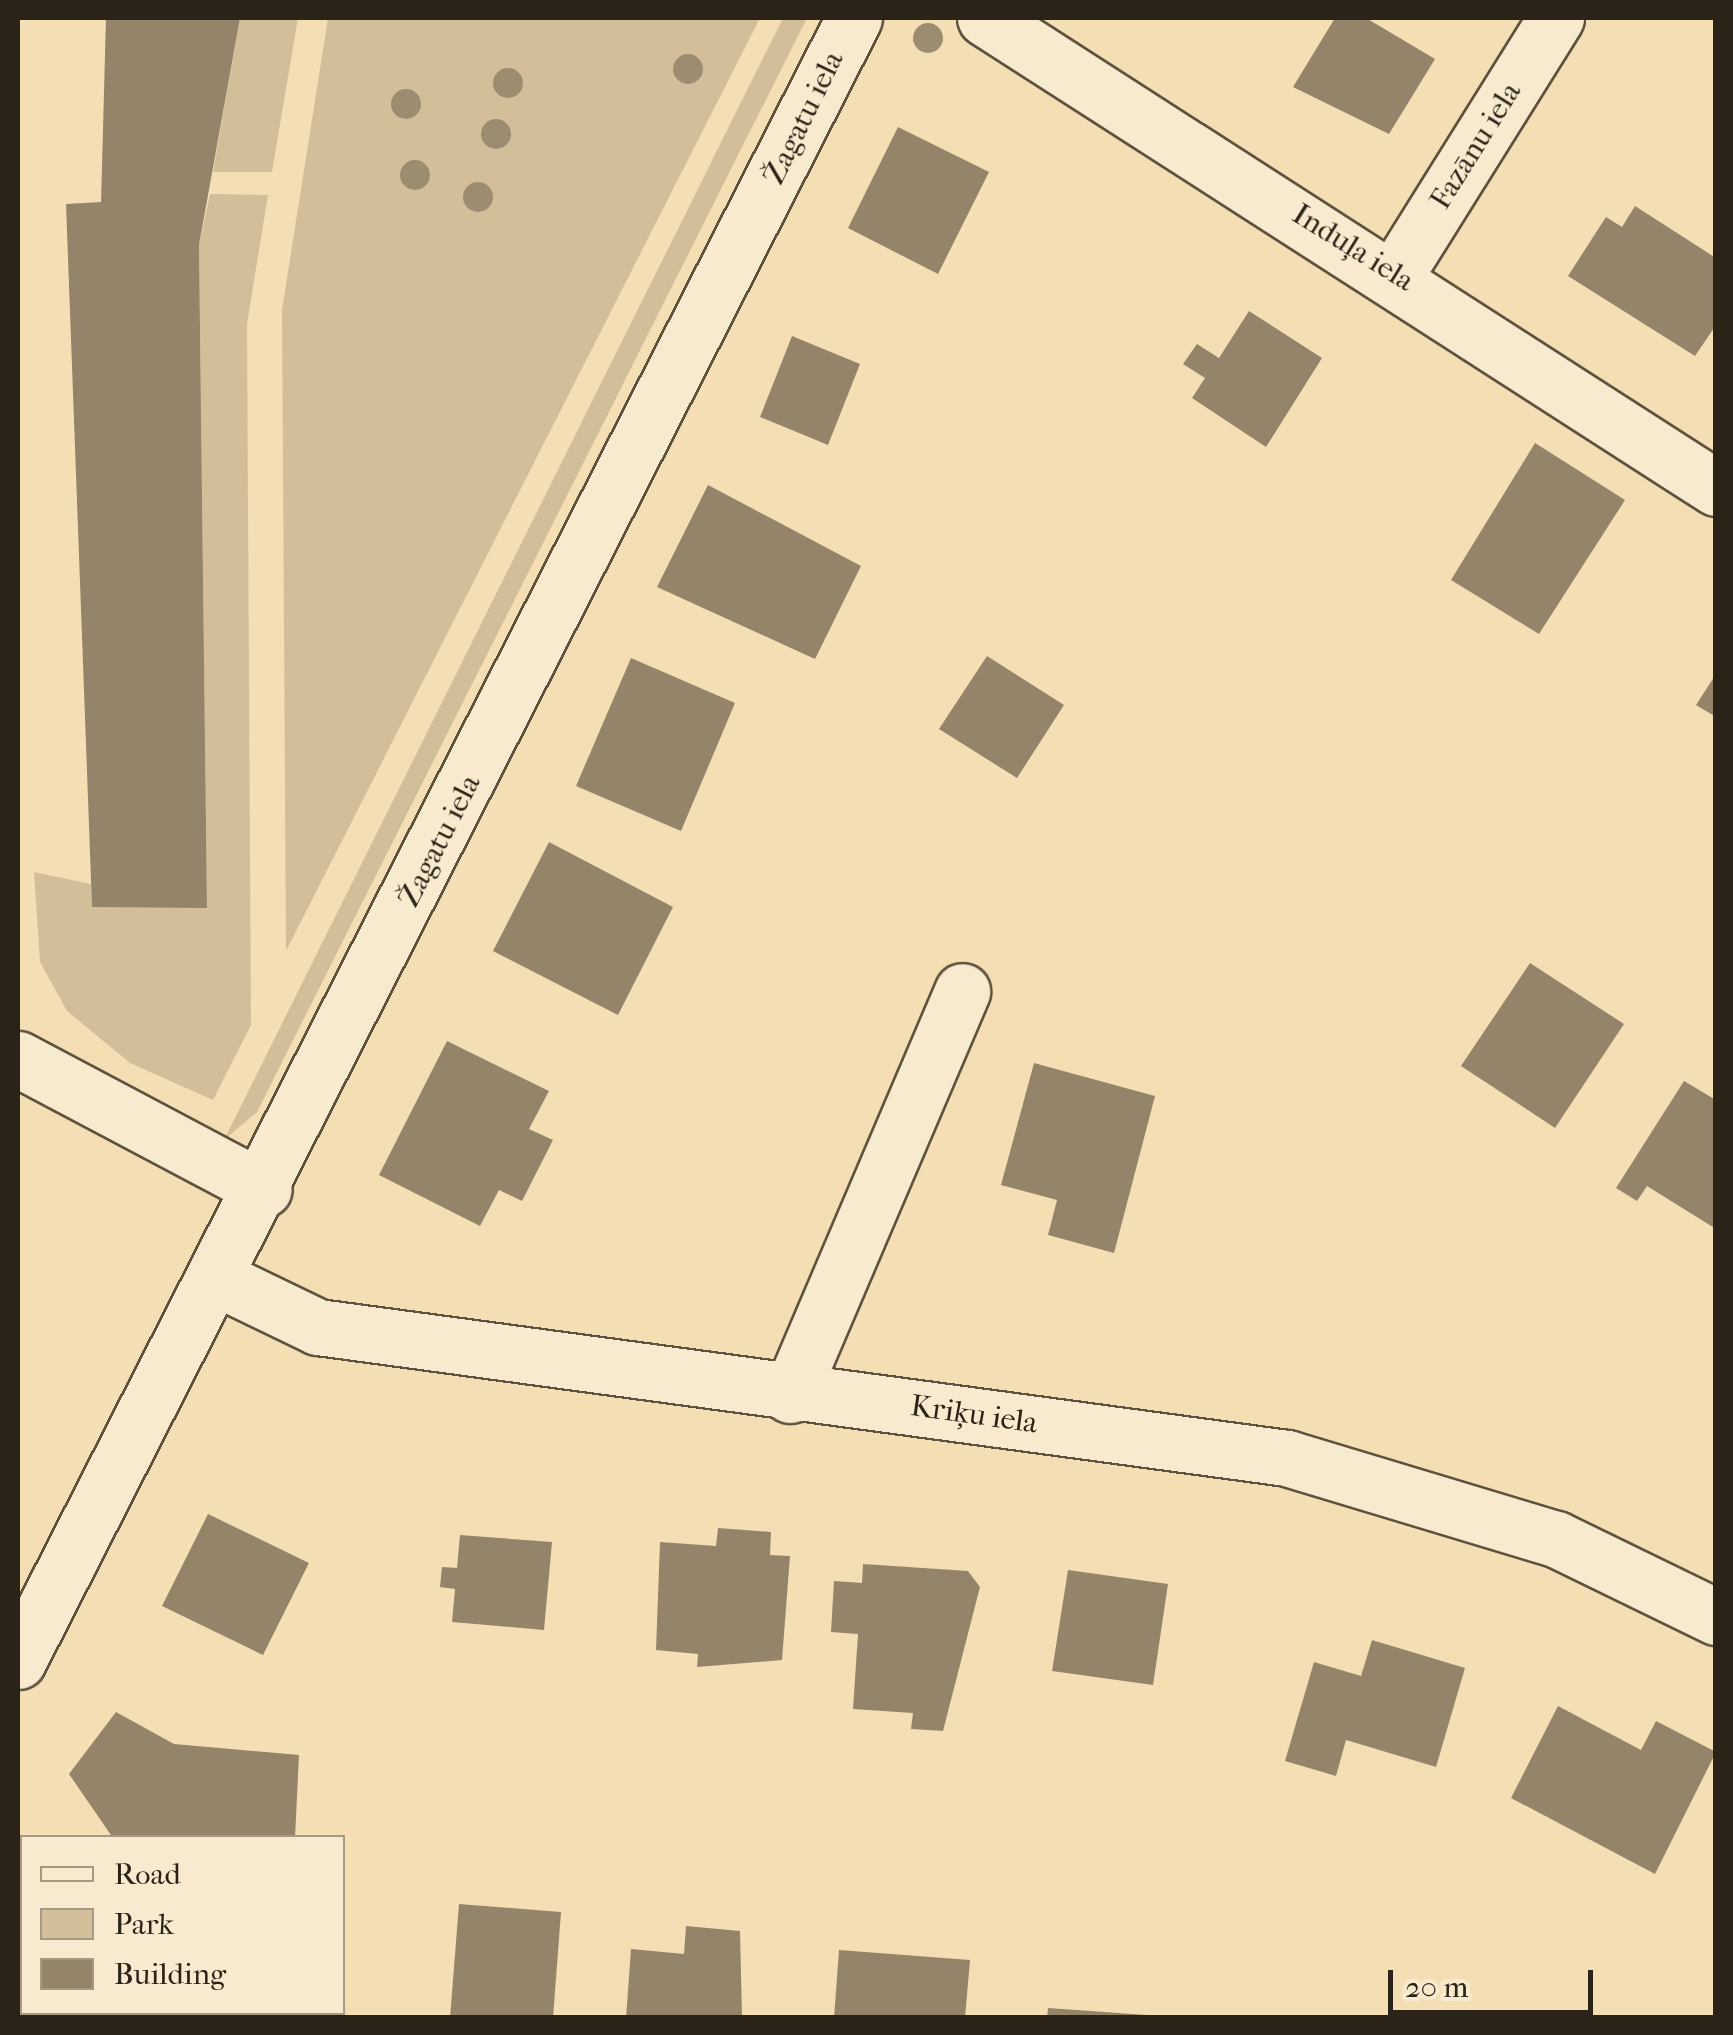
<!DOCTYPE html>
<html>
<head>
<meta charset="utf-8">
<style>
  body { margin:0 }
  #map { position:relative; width:1733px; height:2035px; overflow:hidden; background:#f4dfb5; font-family:"IM FELL French Canon",serif }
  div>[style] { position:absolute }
  .green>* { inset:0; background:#d2bf9a }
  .building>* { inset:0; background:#94856a }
  .roads { filter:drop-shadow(2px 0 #5e523f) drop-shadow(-2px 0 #5e523f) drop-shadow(0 2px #5e523f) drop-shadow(0 -2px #5e523f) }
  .minor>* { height:55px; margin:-27.5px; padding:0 27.5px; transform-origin:27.5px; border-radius:27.5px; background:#f8eacf }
  .trees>* { width:30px; height:30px; margin:-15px; border-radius:50%; background:#9d8d70 }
  span { translate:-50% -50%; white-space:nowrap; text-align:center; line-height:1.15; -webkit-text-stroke:8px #f8eacf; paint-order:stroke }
  .street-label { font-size:30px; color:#2c2318 }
  .frame { position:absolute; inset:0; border:20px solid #2c2318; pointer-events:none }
  .legend { position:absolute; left:20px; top:1835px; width:325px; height:180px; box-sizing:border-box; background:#f8eacf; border:2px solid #a69a86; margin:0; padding:12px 18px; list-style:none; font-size:30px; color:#2c2318 }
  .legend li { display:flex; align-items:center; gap:20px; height:50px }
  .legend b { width:50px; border:2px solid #a69a86 }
  .scale { position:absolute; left:1388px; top:1970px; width:205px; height:45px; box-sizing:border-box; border:5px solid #2c2318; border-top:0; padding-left:12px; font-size:30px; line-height:35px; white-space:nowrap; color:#2c2318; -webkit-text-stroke:8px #f8eacf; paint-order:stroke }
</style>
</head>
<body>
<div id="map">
  <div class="green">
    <div style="clip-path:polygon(240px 18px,298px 18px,272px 172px,213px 172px)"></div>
    <div style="clip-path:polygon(328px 18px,760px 18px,286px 951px,282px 310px)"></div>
    <div style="clip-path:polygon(783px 18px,807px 18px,257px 1112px,224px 1140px)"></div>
    <div style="clip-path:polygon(210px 194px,268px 195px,247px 324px,251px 1025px,213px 1100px,130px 1063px,67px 1011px,40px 962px,34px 872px,91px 884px,92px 907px,207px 907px,199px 245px)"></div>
  </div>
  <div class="building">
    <div style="clip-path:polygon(106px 18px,240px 18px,199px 245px,207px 908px,92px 907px,66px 204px,101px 202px)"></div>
    <div style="clip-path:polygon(1335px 18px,1366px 18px,1435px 59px,1389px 134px,1293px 87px)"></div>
    <div style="clip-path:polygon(898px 127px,989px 172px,938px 274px,848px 228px)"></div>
    <div style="clip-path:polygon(1635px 206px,1716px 258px,1716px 325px,1695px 356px,1568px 276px,1606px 217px,1622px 227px)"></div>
    <div style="clip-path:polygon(1249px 311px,1322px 358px,1266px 447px,1192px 398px,1205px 378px,1183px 364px,1197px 344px,1219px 358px)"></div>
    <div style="clip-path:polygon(792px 336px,860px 364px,828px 445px,760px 417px)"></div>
    <div style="clip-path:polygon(1535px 443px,1625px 500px,1539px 634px,1451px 580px)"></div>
    <div style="clip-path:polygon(708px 485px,861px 566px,815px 659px,657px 587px)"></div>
    <div style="clip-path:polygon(987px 656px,1064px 705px,1017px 778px,939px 729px)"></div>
    <div style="clip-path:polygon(631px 658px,735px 703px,681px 831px,576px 786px)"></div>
    <div style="clip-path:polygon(1716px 674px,1716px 717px,1696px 705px)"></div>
    <div style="clip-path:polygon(549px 842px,673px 907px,618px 1015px,493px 951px)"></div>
    <div style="clip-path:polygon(1530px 963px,1624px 1024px,1555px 1128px,1461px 1066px)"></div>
    <div style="clip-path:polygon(447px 1041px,549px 1091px,529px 1129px,553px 1140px,522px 1201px,499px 1190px,480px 1226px,379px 1175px)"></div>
    <div style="clip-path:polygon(1034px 1063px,1155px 1096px,1114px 1253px,1048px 1235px,1057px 1200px,1001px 1185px)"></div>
    <div style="clip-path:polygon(1684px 1081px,1716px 1100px,1716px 1229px,1647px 1186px,1637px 1201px,1616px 1188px)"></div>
    <div style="clip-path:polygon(208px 1514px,309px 1563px,263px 1655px,162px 1606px)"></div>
    <div style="clip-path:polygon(718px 1528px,771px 1532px,770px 1555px,790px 1556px,782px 1660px,697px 1667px,698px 1654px,656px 1650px,660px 1542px,716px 1546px)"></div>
    <div style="clip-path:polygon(460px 1535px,552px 1542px,544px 1630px,452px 1622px,455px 1589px,440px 1587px,442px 1567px,457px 1568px)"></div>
    <div style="clip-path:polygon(863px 1564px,968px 1571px,980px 1587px,943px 1731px,911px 1729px,913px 1713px,853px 1709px,858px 1634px,831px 1632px,834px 1581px,862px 1583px)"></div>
    <div style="clip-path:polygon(1068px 1570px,1168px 1584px,1153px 1685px,1052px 1671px)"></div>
    <div style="clip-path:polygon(1372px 1640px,1465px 1668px,1436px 1767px,1346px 1740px,1336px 1776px,1285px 1761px,1314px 1662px,1361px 1676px)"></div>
    <div style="clip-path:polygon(1558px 1706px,1641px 1750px,1656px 1721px,1716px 1752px,1655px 1874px,1511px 1798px)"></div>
    <div style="clip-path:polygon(116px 1712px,174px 1744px,299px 1755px,295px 1838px,113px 1838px,69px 1774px)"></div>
    <div style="clip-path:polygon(459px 1904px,561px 1912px,553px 2018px,450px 2018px)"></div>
    <div style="clip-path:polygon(686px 1926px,740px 1931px,742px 2018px,626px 2018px,631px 1949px,684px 1954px)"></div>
    <div style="clip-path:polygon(839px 1950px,970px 1960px,965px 2018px,834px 2018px)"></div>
    <div style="clip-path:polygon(1048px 2008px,1147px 2015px,1147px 2018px,1047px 2018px)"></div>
    <div style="clip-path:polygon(59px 2012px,107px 2012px,106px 2018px)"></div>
    <div style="clip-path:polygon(212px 2012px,339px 2012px,211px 2018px)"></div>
  </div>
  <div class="roads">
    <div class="minor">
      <div style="left:985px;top:18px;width:869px;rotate:32.74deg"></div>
      <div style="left:1396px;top:274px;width:302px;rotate:-58deg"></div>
      <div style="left:18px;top:1059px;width:278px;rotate:27.9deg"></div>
      <div style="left:216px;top:1278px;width:113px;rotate:25.7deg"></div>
      <div style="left:318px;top:1327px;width:978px;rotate:7.7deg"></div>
      <div style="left:1287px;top:1458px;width:281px;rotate:16.8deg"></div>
      <div style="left:1556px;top:1539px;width:178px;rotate:26deg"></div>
      <div style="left:790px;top:1395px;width:439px;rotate:-66.9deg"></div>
      <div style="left:18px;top:1661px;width:1843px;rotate:-63.03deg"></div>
    </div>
  </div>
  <div class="trees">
    <div style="left:928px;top:38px"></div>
    <div style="left:688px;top:69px"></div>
    <div style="left:508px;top:83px"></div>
    <div style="left:406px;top:104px"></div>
    <div style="left:496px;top:134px"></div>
    <div style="left:415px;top:175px"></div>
    <div style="left:478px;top:197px"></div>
  </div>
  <div class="street-label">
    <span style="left:804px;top:118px;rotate:-64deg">Žagatu iela</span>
    <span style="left:1476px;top:146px;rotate:-58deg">Fazānu iela</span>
    <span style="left:1353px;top:248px;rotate:32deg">Induļa iela</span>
    <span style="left:440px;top:841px;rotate:-63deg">Žagatu iela</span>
    <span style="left:974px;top:1415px;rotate:8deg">Kriķu iela</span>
  </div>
  <div class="frame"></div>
  <ul class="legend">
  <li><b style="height:12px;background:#f8eacf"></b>Road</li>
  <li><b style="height:28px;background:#d2bf9a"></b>Park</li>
  <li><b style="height:28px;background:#94856a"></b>Building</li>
  </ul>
  <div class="scale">20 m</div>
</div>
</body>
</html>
